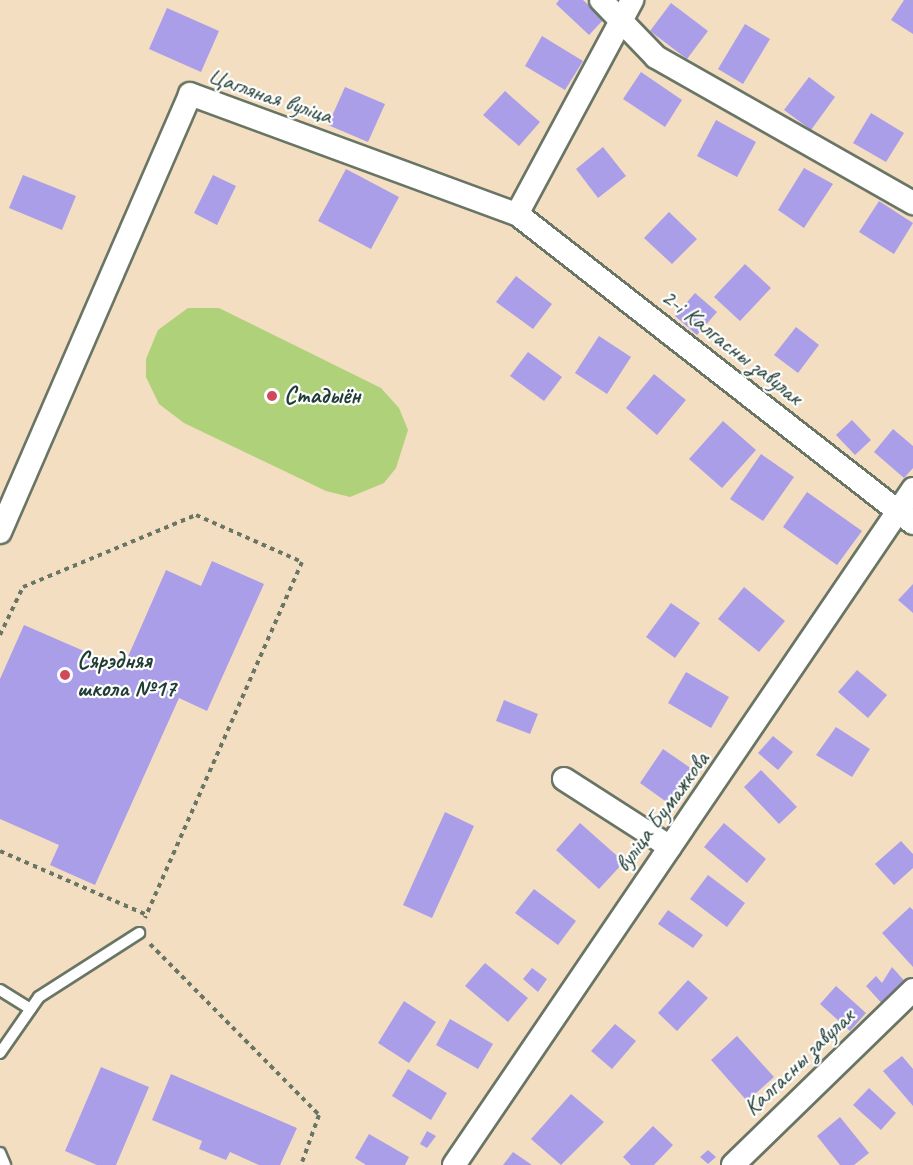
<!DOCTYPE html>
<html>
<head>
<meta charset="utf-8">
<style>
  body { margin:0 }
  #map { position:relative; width:913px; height:1165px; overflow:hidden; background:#f3dec1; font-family:Caveat,sans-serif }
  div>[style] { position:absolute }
  .green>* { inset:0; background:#afd17a }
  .building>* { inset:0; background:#ab9ee9 }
  .path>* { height:4px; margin-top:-2px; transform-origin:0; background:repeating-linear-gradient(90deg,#697565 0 4.5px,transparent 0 9px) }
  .roads { filter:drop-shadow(2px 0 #697565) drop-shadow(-2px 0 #697565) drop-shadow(0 2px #697565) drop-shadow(0 -2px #697565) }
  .lane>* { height:10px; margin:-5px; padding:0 5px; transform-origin:5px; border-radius:5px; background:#fff }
  .street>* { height:22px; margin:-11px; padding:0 11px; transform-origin:11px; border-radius:11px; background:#fff }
  .dots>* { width:16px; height:16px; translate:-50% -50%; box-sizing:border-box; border:3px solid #fff; border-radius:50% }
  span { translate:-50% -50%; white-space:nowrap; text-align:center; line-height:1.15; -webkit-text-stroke:4.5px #fff; paint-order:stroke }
  .street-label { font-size:24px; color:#1f3d34 }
  .poi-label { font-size:24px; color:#1f3d34; font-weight:700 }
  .left { translate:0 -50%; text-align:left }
</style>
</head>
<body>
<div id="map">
  <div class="green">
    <div style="clip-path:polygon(188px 308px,219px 308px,381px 388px,399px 408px,408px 430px,396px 468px,384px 483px,350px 497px,326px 491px,184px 423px,159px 404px,146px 377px,146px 359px,158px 330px)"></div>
  </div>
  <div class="building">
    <div style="clip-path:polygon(559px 0,583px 0,604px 19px,589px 35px,556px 4px)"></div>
    <div style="clip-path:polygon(904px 0,913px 0,913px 34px,891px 20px)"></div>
    <div style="clip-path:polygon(671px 3px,708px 31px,687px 59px,650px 31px)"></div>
    <div style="clip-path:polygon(167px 8px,219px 31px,201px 72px,149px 49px)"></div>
    <div style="clip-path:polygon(745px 24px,770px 39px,743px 84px,718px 69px)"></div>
    <div style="clip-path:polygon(542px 36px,583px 61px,565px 90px,525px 66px)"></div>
    <div style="clip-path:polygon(641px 72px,682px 100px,665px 127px,623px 99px)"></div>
    <div style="clip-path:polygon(809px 77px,835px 97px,811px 130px,784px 110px)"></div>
    <div style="clip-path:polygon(345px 87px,385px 104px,368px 142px,328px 125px)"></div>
    <div style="clip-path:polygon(505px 91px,540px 122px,519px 146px,483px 115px)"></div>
    <div style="clip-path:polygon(871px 113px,904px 133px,886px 162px,853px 143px)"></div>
    <div style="clip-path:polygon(716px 120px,756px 142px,737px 177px,697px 156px)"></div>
    <div style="clip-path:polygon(603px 147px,626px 176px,598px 198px,576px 169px)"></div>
    <div style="clip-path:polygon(804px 168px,833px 184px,804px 228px,778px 210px)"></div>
    <div style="clip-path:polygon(346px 169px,399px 197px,371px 249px,318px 221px)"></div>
    <div style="clip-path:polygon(23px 175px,76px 196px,62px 230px,9px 208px)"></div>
    <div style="clip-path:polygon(213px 175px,236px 186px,217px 225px,194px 213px)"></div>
    <div style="clip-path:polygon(879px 201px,913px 223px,894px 254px,859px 232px)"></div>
    <div style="clip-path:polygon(669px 212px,697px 239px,672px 264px,644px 238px)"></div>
    <div style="clip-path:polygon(745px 264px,771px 288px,740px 321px,714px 297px)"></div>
    <div style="clip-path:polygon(516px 276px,552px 304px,533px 329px,496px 302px)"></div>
    <div style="clip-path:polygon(695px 293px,717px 312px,697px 335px,675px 316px)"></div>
    <div style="clip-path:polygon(796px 327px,819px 345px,798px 373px,774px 355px)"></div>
    <div style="clip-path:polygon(599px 336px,631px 357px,607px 394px,575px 373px)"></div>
    <div style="clip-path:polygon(528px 352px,562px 377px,544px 401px,510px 376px)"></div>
    <div style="clip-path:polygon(654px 374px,686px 400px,657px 435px,626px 408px)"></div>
    <div style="clip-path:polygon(852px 420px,871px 440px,855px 455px,836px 435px)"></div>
    <div style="clip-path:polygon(723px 421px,756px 450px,722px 488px,689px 459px)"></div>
    <div style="clip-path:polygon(893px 429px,913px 446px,913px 468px,904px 478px,874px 452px)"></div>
    <div style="clip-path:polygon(761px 454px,794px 477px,763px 521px,730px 499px)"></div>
    <div style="clip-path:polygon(807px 492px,862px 531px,837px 565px,783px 527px)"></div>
    <div style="clip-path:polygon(212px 561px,264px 584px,207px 711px,179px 698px,95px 885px,50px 865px,59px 845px,0 819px,0 679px,24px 625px,123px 668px,166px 570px,201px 586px)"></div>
    <div style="clip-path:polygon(913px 584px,913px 613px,898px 600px)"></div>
    <div style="clip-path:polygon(744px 587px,785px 621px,759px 652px,718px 619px)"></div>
    <div style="clip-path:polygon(671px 603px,700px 623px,675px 658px,646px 637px)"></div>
    <div style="clip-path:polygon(857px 670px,887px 695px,868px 718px,838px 692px)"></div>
    <div style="clip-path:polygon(686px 672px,729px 697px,711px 728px,668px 703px)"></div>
    <div style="clip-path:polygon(504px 700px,538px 714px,530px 734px,496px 721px)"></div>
    <div style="clip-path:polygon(836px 727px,870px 749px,852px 777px,816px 755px)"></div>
    <div style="clip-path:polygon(773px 736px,793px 752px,778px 770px,758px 753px)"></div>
    <div style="clip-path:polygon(663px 749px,692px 769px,668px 803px,640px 783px)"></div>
    <div style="clip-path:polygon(761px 770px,797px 807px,779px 824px,744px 787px)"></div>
    <div style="clip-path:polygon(445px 812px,474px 826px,432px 918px,403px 905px)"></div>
    <div style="clip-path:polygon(580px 823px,624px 862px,599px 889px,556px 850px)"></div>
    <div style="clip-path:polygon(724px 823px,766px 859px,747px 883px,704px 847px)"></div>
    <div style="clip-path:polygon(901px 841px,913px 854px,913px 868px,894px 885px,875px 864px)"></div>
    <div style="clip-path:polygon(708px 875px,745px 903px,727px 927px,690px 899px)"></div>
    <div style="clip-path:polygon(534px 889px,576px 921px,558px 945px,515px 913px)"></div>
    <div style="clip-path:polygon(910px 907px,913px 910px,913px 967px,882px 933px)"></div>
    <div style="clip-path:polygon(668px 910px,703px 935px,693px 948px,658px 924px)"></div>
    <div style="clip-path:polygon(485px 963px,528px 998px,508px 1022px,465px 986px)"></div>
    <div style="clip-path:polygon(892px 967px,909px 986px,886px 1008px,866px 986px,876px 976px,882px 983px)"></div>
    <div style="clip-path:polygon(532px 968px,547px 979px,538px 992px,523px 979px)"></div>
    <div style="clip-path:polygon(688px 980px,708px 998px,677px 1031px,658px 1013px)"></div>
    <div style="clip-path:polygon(836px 986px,866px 1013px,850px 1031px,820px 1004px)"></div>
    <div style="clip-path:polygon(404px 1001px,436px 1022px,409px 1063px,378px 1043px)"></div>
    <div style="clip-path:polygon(450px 1019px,493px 1044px,478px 1069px,436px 1045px)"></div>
    <div style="clip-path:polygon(615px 1024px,636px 1041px,612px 1069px,591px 1051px)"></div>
    <div style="clip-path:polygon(737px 1036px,774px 1077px,747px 1101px,711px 1060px)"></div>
    <div style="clip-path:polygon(902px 1056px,913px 1069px,913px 1106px,883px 1071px)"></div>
    <div style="clip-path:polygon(101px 1067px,149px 1087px,116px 1165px,97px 1165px,65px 1151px)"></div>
    <div style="clip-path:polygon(408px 1069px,447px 1093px,431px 1120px,392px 1096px)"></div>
    <div style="clip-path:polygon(171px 1074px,297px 1128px,280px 1165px,259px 1165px,230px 1152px,226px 1160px,199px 1149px,202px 1141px,152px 1120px)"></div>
    <div style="clip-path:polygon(869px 1088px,896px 1113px,881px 1130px,853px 1105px)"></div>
    <div style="clip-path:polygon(571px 1094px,604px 1122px,561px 1165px,531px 1139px)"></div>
    <div style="clip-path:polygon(840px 1117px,869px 1153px,854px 1165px,840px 1165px,817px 1136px)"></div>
    <div style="clip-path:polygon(653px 1126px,673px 1145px,654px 1165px,631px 1165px,623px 1157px)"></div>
    <div style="clip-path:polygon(427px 1131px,436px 1136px,427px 1148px,420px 1144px)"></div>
    <div style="clip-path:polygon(369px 1134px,409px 1157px,405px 1165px,366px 1165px,355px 1158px)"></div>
    <div style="clip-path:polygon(708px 1150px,716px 1157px,708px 1164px,700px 1157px)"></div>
    <div style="clip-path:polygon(513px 1152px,532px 1165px,503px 1165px)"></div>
  </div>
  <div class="path">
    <div style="left:0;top:635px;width:53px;rotate:-64.4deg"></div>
    <div style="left:23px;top:587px;width:187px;rotate:-22.6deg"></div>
    <div style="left:196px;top:515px;width:116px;rotate:23.9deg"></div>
    <div style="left:302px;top:562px;width:389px;rotate:113.8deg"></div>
    <div style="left:0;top:851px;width:160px;rotate:23.5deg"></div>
    <div style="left:150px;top:944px;width:240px;rotate:45.3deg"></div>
    <div style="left:319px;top:1115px;width:53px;rotate:109.8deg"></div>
  </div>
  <div class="roads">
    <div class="lane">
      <div style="left:0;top:990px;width:36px;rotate:32deg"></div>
      <div style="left:0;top:1053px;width:68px;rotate:-55.1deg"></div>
      <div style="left:39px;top:997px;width:119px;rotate:-32.6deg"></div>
      <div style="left:0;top:1153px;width:13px;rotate:67deg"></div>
    </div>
    <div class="street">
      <div style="left:601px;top:0;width:79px;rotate:46deg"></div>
      <div style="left:656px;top:57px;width:296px;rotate:29.6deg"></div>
      <div style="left:517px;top:214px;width:502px;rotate:37.97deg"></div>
      <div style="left:0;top:532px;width:477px;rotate:-66.5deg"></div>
      <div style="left:190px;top:94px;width:348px;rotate:20.2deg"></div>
      <div style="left:517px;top:214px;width:243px;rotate:-61.7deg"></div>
      <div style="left:564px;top:779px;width:126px;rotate:32.7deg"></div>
      <div style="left:454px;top:1165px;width:817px;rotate:-55.82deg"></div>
      <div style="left:733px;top:1165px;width:251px;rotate:-44.2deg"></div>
    </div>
  </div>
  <div class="dots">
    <div style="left:272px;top:396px;background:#d1495b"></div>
    <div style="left:65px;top:675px;background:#d1495b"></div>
  </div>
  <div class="street-label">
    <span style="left:270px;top:96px;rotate:19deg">Цагляная вуліца</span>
    <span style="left:732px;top:347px;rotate:38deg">2-і Калгасны завулак</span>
    <span style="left:662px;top:812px;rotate:-54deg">вуліца Бумажкова</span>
    <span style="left:799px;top:1062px;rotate:-44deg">Калгасны завулак</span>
  </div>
  <div class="poi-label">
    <span class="left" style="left:284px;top:396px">Стадыён</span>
    <span class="left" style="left:77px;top:675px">Сярэдняя<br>школа №17</span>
  </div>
</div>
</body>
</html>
